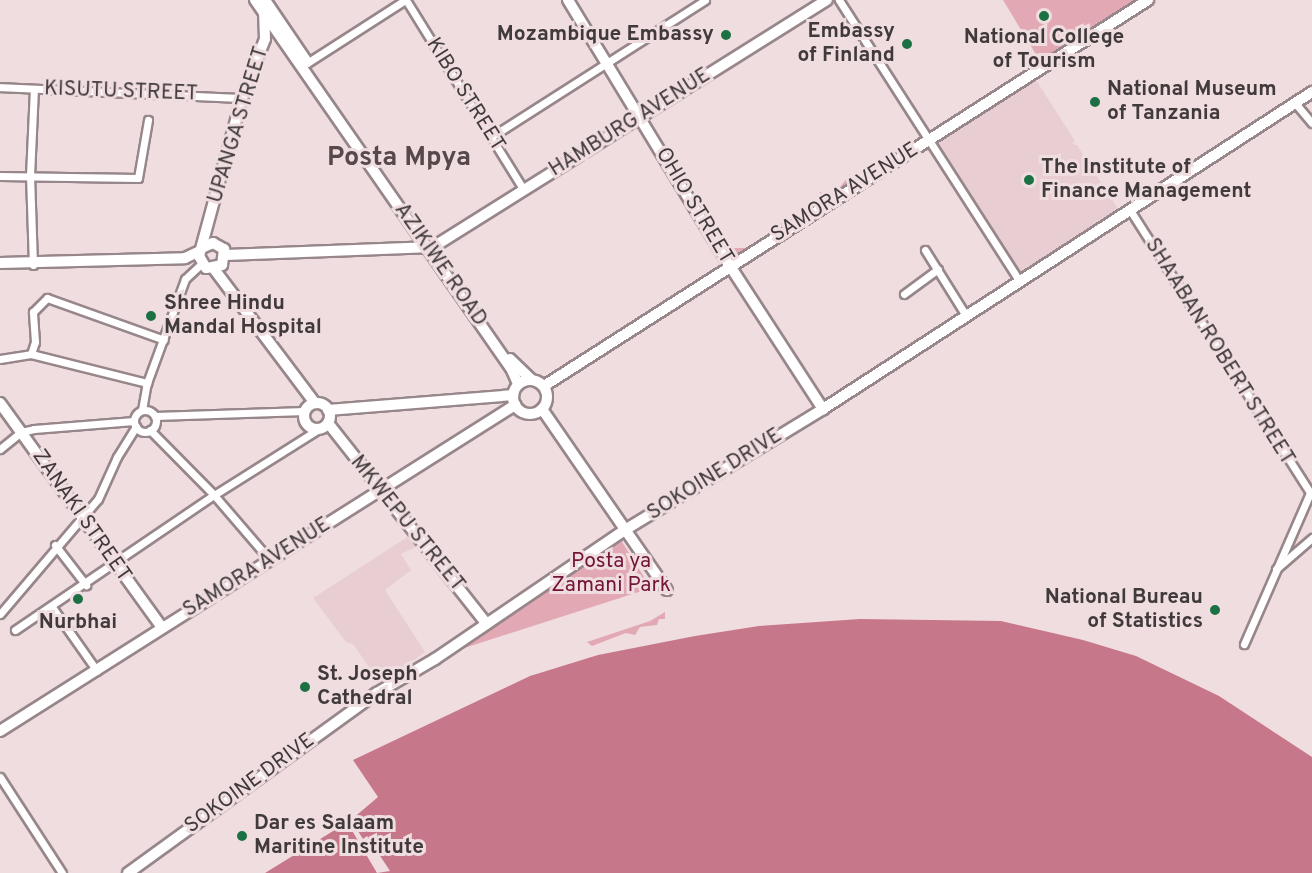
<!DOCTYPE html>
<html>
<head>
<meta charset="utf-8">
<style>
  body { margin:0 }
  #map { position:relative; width:1312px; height:873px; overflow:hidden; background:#efdde0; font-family:Overpass,sans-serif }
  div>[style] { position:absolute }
  .built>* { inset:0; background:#e8ced3 }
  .green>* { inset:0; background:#e2a9b5 }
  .water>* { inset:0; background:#c7778a }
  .pier>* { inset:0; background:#efdde0 }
  .roads { filter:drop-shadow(2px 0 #97868a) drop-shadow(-2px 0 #97868a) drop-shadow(0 2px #97868a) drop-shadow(0 -2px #97868a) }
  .street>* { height:7px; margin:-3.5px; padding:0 3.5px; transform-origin:3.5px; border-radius:3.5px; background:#fff }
  .street>.ring { margin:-3.5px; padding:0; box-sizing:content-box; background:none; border:7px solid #fff; border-radius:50% }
  .secondary>* { height:10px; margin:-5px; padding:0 5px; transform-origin:5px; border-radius:5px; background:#fff }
  .secondary>.ring { margin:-5px; padding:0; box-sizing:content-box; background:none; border:10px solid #fff; border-radius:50% }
  .dots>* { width:16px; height:16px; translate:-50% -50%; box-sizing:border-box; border:3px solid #efdde0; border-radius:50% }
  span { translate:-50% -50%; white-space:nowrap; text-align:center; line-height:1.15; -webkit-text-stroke:6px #efdde0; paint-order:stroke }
  .poi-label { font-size:21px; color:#413a3b; font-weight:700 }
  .right { translate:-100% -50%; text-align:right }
  .left { translate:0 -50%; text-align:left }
  .street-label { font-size:21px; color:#413a3b }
  .park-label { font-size:21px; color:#731336 }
  .district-label { font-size:27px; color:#57494b; font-weight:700 }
</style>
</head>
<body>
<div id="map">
  <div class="built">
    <div style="clip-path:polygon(1036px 80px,1075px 141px,1072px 144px,1077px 145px,1120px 212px,1020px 275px,936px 143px)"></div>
    <div style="clip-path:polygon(409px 536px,416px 547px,401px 554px,411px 570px,385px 590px,425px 652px,381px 684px,353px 644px,346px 642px,313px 598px)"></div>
  </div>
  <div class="green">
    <div style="clip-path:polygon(1003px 0,1141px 0,1043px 66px)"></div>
    <div style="clip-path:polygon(902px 149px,916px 149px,917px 154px,881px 177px,865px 181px,857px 193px,838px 198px,836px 208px,818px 212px,813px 223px,795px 228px,738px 267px,727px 259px,729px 248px,747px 248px,773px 232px,781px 223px,796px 224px,803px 207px,817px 207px,820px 192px,835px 194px,850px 174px,863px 176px,877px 160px,895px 161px)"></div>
    <div style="clip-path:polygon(619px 537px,651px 588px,449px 653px)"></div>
    <div style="clip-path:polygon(665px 612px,665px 619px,659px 619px,657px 625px,640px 627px,635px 635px,626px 633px,592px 646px,587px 642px,650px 621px)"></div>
  </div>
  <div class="water">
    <div style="clip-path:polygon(860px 619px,1001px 621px,1083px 640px,1136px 656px,1219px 696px,1312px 757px,1312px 873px,265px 873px,351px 820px,378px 797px,353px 760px,530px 676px,598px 655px,695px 636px,759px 626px)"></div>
  </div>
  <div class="pier">
    <div style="clip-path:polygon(351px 820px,363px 839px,367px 836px,390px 871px,377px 873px,347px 822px)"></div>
  </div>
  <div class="roads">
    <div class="street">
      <div style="left:406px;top:0;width:224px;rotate:58.2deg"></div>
      <div style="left:839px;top:0;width:333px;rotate:57.3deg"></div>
      <div style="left:307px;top:63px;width:117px;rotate:-32.7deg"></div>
      <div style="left:0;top:87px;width:242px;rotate:2.6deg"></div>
      <div style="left:1295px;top:103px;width:26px;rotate:50deg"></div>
      <div style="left:491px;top:137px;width:254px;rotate:-32.6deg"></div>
      <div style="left:0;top:176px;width:138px;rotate:0.8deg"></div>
      <div style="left:138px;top:178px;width:59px;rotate:-80.2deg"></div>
      <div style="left:1130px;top:210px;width:335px;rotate:57.5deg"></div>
      <div style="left:1310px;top:493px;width:165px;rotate:113.6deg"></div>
      <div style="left:925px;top:250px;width:75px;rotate:58deg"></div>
      <div style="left:33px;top:265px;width:89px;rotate:-91.9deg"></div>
      <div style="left:30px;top:176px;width:87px;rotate:-87.4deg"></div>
      <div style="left:904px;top:294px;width:42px;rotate:-36.3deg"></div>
      <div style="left:31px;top:354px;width:13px;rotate:-72deg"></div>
      <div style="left:35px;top:342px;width:30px;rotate:-94deg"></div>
      <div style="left:33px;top:312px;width:20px;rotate:-45deg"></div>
      <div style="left:47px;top:298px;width:124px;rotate:19.7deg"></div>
      <div style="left:0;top:359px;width:31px;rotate:-9deg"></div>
      <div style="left:31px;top:354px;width:120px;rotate:14deg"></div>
      <div style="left:142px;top:410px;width:27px;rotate:-80deg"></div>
      <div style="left:147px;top:383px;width:111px;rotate:-69.9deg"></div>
      <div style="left:185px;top:279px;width:22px;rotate:-43deg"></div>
      <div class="ring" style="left:134px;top:410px;width:15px;height:15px"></div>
      <div style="left:155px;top:416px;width:150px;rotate:-1.9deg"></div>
      <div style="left:150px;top:430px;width:91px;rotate:45.4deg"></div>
      <div style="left:214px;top:495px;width:84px;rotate:49.3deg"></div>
      <div style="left:0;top:449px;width:27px;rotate:-39deg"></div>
      <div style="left:21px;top:432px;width:13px;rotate:-13deg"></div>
      <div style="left:34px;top:429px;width:100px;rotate:-4.6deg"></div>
      <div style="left:55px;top:545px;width:51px;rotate:52.2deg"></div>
      <div style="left:1276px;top:569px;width:48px;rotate:-40.7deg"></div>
      <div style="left:52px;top:607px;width:78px;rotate:54.9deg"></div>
      <div style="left:0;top:614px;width:151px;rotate:-49.6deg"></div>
      <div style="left:98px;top:499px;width:46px;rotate:-65.7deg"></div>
      <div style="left:117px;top:457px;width:36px;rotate:-58deg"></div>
      <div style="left:15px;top:630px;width:240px;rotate:-34.2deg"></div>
      <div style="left:214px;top:495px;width:124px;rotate:-32.2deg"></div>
      <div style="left:0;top:777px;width:114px;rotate:57.1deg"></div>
    </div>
    <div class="secondary">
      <div style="left:255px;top:0;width:448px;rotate:55.2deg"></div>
      <div style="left:511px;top:368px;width:17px;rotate:66deg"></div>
      <div style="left:265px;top:0;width:75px;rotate:55.9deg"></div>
      <div style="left:568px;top:0;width:311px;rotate:58.7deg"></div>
      <div style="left:730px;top:266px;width:171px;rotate:57deg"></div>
      <div style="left:204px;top:247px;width:10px;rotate:-24deg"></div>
      <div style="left:213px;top:243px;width:13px;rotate:29deg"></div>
      <div style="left:224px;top:249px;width:16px;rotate:97deg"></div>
      <div style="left:222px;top:265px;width:16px;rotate:169deg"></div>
      <div style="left:206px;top:268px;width:14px;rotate:-120deg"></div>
      <div style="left:199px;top:256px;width:164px;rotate:-74.8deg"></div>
      <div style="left:242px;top:98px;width:63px;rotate:-68.7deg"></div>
      <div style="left:265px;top:39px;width:24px;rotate:-92deg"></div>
      <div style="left:226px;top:255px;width:207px;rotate:-2.2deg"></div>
      <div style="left:433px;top:247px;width:465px;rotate:-32.1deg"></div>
      <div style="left:0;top:263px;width:185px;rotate:-1.5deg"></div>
      <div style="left:185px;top:258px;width:17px;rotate:-25deg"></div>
      <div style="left:214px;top:269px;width:168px;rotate:53deg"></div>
      <div style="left:510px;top:359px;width:30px;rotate:44deg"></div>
      <div class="ring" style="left:513px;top:380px;width:24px;height:24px"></div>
      <div style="left:544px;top:386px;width:717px;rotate:-32.58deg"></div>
      <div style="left:0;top:403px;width:277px;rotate:54.2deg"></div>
      <div class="ring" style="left:304px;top:403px;width:16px;height:16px"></div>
      <div style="left:542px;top:409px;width:220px;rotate:55.4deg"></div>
      <div style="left:328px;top:410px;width:186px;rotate:-4.6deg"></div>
      <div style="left:328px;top:423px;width:256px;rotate:51.7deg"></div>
      <div style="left:0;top:731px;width:610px;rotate:-32.33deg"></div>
      <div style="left:128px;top:873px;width:307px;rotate:-35.9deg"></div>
      <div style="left:377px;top:693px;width:67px;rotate:-30.4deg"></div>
      <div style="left:435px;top:659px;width:230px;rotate:-34.2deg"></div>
      <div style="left:625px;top:530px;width:232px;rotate:-31.4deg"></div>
      <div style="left:823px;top:409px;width:583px;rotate:-32.95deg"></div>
    </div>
  </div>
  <div class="dots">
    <div style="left:1044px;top:16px;background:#1c7144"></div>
    <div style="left:726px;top:35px;background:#1c7144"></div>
    <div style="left:907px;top:44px;background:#1c7144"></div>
    <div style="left:1095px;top:102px;background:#1c7144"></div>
    <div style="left:1029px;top:180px;background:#1c7144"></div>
    <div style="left:151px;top:316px;background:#1c7144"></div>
    <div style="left:78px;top:599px;background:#1c7144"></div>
    <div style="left:1215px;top:610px;background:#1c7144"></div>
    <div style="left:305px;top:687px;background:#1c7144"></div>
    <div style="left:242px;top:836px;background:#1c7144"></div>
  </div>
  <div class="poi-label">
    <span class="right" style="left:895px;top:44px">Embassy<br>of Finland</span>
    <span class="right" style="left:714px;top:35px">Mozambique Embassy</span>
    <span style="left:1044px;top:50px">National College<br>of Tourism</span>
    <span class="left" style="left:1107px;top:102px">National Museum<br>of Tanzania</span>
    <span class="left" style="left:1041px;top:180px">The Institute of<br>Finance Management</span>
    <span class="left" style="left:164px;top:316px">Shree Hindu<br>Mandal Hospital</span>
    <span class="right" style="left:1203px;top:610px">National Bureau<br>of Statistics</span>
    <span style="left:78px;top:623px">Nurbhai</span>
    <span class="left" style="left:317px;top:687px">St. Joseph<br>Cathedral</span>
    <span class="left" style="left:254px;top:836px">Dar es Salaam<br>Maritine Institute</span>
  </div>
  <div class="street-label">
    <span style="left:121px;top:92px;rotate:2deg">KISUTU STREET</span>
    <span style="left:465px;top:95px;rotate:58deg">KIBO STREET</span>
    <span style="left:630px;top:123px;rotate:-32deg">HAMBURG AVENUE</span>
    <span style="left:239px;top:125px;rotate:-73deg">UPANGA STREET</span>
    <span style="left:845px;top:193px;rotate:-32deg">SAMORA AVENUE</span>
    <span style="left:694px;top:206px;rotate:59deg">OHIO STREET</span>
    <span style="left:440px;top:265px;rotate:55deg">AZIKIWE ROAD</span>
    <span style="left:1219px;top:352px;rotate:58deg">SHAABAN ROBERT STREET</span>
    <span style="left:715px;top:475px;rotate:-32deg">SOKOINE DRIVE</span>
    <span style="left:81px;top:516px;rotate:55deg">ZANAKI STREET</span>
    <span style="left:407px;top:524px;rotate:51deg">MKWEPU STREET</span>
    <span style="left:257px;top:568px;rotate:-32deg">SAMORA AVENUE</span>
    <span style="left:250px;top:784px;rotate:-36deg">SOKOINE DRIVE</span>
  </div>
  <div class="park-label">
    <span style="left:611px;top:574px">Posta ya<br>Zamani Park</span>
  </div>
  <div class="district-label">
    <span style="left:399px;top:159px">Posta Mpya</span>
  </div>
</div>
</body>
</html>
